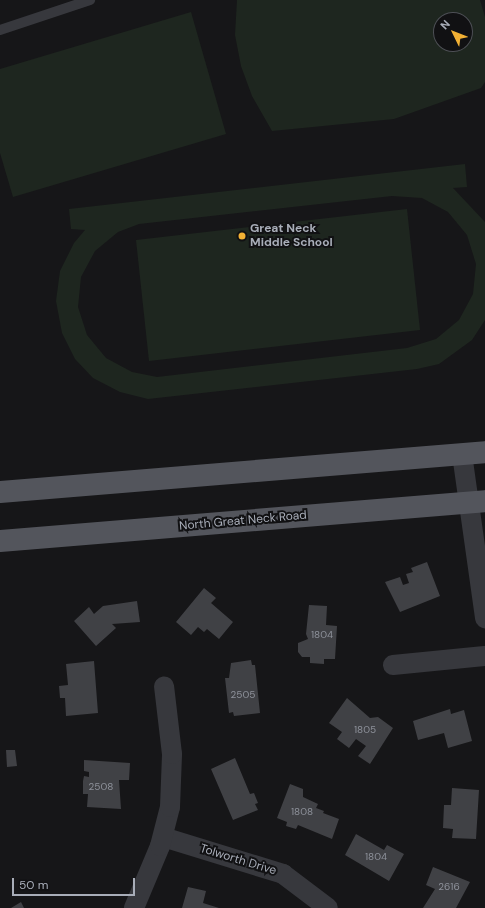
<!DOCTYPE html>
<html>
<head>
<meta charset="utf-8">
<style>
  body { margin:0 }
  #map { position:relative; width:485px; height:908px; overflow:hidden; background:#161618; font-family:"DM Sans",sans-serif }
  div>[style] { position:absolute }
  .green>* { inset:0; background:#1e261f }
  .building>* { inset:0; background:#404145 }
  .lane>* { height:10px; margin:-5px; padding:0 5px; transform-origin:5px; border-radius:5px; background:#37383d }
  .street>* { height:20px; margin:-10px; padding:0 10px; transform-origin:10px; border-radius:10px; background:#37383d }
  .primary>* { height:22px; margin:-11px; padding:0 11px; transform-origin:11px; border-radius:11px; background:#53555c }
  .dots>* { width:11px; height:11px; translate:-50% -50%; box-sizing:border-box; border:2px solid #111113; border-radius:50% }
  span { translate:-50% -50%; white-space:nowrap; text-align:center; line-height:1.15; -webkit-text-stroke:4px #111113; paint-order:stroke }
  .number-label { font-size:10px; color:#8e929b }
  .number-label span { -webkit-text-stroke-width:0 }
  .poi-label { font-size:12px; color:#a8adb8; font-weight:700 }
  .left { translate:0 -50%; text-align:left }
  .street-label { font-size:12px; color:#a8adb8 }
  .north { position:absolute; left:433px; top:12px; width:40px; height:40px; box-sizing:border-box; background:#111113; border:1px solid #4d4f55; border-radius:50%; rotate:313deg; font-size:11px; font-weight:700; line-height:16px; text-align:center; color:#a8adb8 }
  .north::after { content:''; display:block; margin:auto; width:14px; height:18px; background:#f2b134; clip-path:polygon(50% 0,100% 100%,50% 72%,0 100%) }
  .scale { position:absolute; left:12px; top:878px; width:123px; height:18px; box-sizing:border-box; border:2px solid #a8adb8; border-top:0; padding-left:5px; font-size:12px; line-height:14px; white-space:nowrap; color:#a8adb8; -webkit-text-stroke:3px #111113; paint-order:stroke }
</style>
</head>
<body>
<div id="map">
  <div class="green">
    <div style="clip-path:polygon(evenodd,237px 0,480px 0,485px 17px,485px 82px,481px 88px,394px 119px,272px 131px,252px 96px,241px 66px,235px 35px,237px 0,441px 20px,465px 20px,465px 44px,441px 44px,441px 20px)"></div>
    <div style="clip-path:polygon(191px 12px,226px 134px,13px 197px,0 153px,0 69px)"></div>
    <div style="clip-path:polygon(evenodd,465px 164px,467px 187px,453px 188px,485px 222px,485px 320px,472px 340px,439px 364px,417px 369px,148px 399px,120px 392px,93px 378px,75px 359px,62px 333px,56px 301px,60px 271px,74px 243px,85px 230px,71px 229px,69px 209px,465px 164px,392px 196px,422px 198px,448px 212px,467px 235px,476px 264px,473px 294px,459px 320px,436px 339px,407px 348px,157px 377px,132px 372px,106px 358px,87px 335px,78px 307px,81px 277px,95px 251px,118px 232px,139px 224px,392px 196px)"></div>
    <div style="clip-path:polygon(407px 209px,420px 330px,149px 361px,136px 240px)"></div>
  </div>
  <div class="building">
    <div style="clip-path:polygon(427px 562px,440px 596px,400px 612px,385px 582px,400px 577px,403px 585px,409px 583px,406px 574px,413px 572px,411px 568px)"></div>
    <div style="clip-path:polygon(204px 588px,216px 598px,211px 603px,233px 622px,219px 639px,207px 629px,204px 632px,198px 627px,191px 635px,176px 622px)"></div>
    <div style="clip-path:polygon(137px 601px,140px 622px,112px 624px,116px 628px,96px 646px,74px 621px,89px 607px,94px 614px,103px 606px)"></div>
    <div style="clip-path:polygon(309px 605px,327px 606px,326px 625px,337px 626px,335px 659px,324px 659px,324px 664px,310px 663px,310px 657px,302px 657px,298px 652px,298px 643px,308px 639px,306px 634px)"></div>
    <div style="clip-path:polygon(251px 660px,252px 665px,255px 665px,260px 713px,234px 716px,233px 712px,229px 713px,225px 678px,229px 678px,231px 663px)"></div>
    <div style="clip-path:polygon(94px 661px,98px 713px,66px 716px,65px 698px,60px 698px,59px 686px,68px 685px,66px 664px)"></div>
    <div style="clip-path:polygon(347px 698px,370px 718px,378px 717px,393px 728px,370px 764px,358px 756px,366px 746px,356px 739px,349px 748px,337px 739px,342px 732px,329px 723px)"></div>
    <div style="clip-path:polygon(450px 709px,451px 714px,464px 710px,472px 741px,448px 748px,444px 733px,418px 740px,413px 721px)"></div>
    <div style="clip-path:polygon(6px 750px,15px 750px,17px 766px,7px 767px)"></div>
    <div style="clip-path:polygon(235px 758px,250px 794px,254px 793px,258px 803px,255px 804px,258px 810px,233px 820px,211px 769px)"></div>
    <div style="clip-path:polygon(84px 760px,130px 763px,129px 780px,119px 780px,121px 809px,87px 807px,88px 794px,83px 794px,83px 781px,84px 776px,89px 777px,89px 772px,84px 771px)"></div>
    <div style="clip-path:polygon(290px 784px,303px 789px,303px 797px,318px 804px,316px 808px,324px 811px,323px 813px,339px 819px,332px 839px,298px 825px,296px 829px,286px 826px,287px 822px,277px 818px)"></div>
    <div style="clip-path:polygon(452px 788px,479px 790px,476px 839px,452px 838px,453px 829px,443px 828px,444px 805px,451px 805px)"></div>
    <div style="clip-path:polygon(356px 834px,384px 850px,387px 845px,404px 854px,389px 881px,345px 855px)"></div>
    <div style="clip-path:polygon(433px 867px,470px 882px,456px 908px,423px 908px,435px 889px,426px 885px)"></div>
    <div style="clip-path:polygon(188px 887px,206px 891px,203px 903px,219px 908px,182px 908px)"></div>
    <div style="clip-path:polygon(21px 902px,24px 908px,11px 908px)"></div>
  </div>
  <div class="lane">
    <div style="left:0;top:30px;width:95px;rotate:-18.4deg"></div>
  </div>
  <div class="street">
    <div style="left:462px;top:454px;width:166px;rotate:82deg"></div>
    <div style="left:393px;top:665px;width:92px;rotate:-5.6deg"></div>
    <div style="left:163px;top:837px;width:126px;rotate:17.1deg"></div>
    <div style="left:283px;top:874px;width:56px;rotate:37.1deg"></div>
    <div style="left:134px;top:908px;width:67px;rotate:-67.2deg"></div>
    <div style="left:160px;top:846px;width:40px;rotate:-75.6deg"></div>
    <div style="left:170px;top:807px;width:53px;rotate:-87.8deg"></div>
    <div style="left:172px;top:754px;width:68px;rotate:-96.7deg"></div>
  </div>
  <div class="primary">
    <div style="left:0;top:492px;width:487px;rotate:-4.7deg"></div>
    <div style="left:0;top:541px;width:487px;rotate:-4.7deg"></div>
  </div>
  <div class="dots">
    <div style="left:242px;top:236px;background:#f2b134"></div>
  </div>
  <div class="number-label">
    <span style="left:322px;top:635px">1804</span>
    <span style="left:243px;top:695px">2505</span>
    <span style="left:365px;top:730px">1805</span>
    <span style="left:101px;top:787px">2508</span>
    <span style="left:302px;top:812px">1808</span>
    <span style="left:376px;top:857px">1804</span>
    <span style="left:449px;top:887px">2616</span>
  </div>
  <div class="poi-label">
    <span class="left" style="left:250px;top:236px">Great Neck<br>Middle School</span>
  </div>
  <div class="street-label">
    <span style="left:243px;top:521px;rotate:-5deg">North Great Neck Road</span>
    <span style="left:238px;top:860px;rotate:17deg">Tolworth Drive</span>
  </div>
  <div class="north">N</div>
  <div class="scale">50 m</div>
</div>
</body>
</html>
